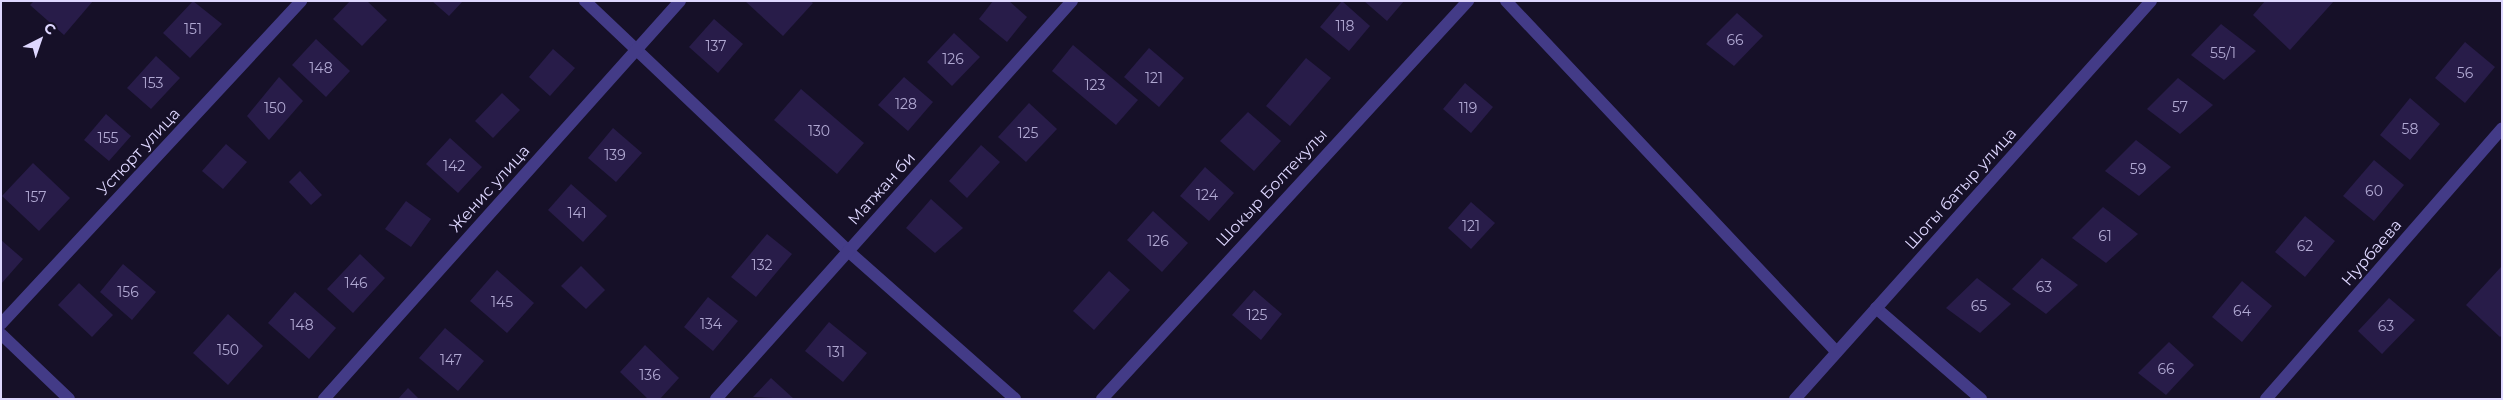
<!DOCTYPE html>
<html>
<head>
<meta charset="utf-8">
<style>
  body { margin:0 }
  #map { position:relative; width:2503px; height:400px; overflow:hidden; background:#161028; font-family:Montserrat,sans-serif }
  div>[style] { position:absolute }
  .building>* { inset:0; background:#281c49 }
  .minor>* { height:12px; margin:-6px; padding:0 6px; transform-origin:6px; border-radius:6px; background:#433b87 }
  .tertiary>* { height:12px; margin:-6px; padding:0 6px; transform-origin:6px; border-radius:6px; background:#433b87 }
  span { translate:-50% -50%; white-space:nowrap; text-align:center; line-height:1.15; -webkit-text-stroke:4px #161028; paint-order:stroke }
  .number-label { font-size:14px; color:#b0a8d2 }
  .number-label span { -webkit-text-stroke-width:0 }
  .street-label { font-size:16px; color:#ded7ff }
  .frame { position:absolute; inset:0; border:2px solid #ded7ff; pointer-events:none }
  .north { position:absolute; left:15px; top:15px; width:50px; height:50px; -webkit-text-stroke:4px #161028; paint-order:stroke; rotate:41deg; font-size:14px; font-weight:700; line-height:20px; text-align:center; color:#ded7ff }
  .north::after { content:''; display:block; margin:auto; width:18px; height:22px; background:#ded7ff; clip-path:polygon(50% 0,100% 100%,50% 72%,0 100%) }
</style>
</head>
<body>
<div id="map">
  <div class="building">
    <div style="clip-path:polygon(34px 1px,93px 1px,64px 35px,30px 5px)"></div>
    <div style="clip-path:polygon(193px 1px,222px 24px,190px 58px,163px 33px)"></div>
    <div style="clip-path:polygon(350px 1px,367px 1px,387px 20px,362px 46px,333px 19px)"></div>
    <div style="clip-path:polygon(432px 1px,463px 1px,449px 16px)"></div>
    <div style="clip-path:polygon(745px 1px,810px 1px,813px 3px,783px 36px)"></div>
    <div style="clip-path:polygon(993px 1px,1009px 1px,1027px 17px,1007px 42px,979px 19px)"></div>
    <div style="clip-path:polygon(1342px 1px,1370px 26px,1349px 51px,1320px 27px)"></div>
    <div style="clip-path:polygon(1364px 1px,1404px 1px,1387px 21px)"></div>
    <div style="clip-path:polygon(2265px 1px,2334px 1px,2290px 50px,2253px 15px)"></div>
    <div style="clip-path:polygon(1737px 13px,1763px 36px,1734px 66px,1706px 44px)"></div>
    <div style="clip-path:polygon(714px 19px,743px 44px,718px 73px,689px 47px)"></div>
    <div style="clip-path:polygon(2221px 24px,2256px 51px,2224px 80px,2191px 55px)"></div>
    <div style="clip-path:polygon(954px 33px,980px 57px,952px 86px,927px 62px)"></div>
    <div style="clip-path:polygon(316px 39px,350px 71px,326px 97px,292px 65px)"></div>
    <div style="clip-path:polygon(2465px 42px,2495px 67px,2465px 103px,2435px 78px)"></div>
    <div style="clip-path:polygon(1073px 45px,1138px 100px,1116px 125px,1052px 71px)"></div>
    <div style="clip-path:polygon(1149px 48px,1184px 78px,1159px 107px,1124px 77px)"></div>
    <div style="clip-path:polygon(553px 49px,575px 68px,550px 96px,529px 77px)"></div>
    <div style="clip-path:polygon(156px 56px,180px 78px,151px 109px,127px 88px)"></div>
    <div style="clip-path:polygon(1306px 58px,1331px 78px,1290px 126px,1266px 106px)"></div>
    <div style="clip-path:polygon(279px 77px,303px 101px,269px 140px,247px 116px)"></div>
    <div style="clip-path:polygon(904px 77px,933px 102px,908px 131px,878px 105px)"></div>
    <div style="clip-path:polygon(2178px 78px,2213px 105px,2180px 134px,2147px 109px)"></div>
    <div style="clip-path:polygon(1465px 83px,1493px 107px,1471px 133px,1443px 109px)"></div>
    <div style="clip-path:polygon(801px 89px,864px 143px,837px 174px,774px 120px)"></div>
    <div style="clip-path:polygon(502px 93px,520px 110px,493px 138px,475px 121px)"></div>
    <div style="clip-path:polygon(2410px 98px,2440px 124px,2410px 160px,2380px 135px)"></div>
    <div style="clip-path:polygon(1029px 103px,1057px 129px,1026px 162px,998px 137px)"></div>
    <div style="clip-path:polygon(1248px 112px,1281px 141px,1254px 171px,1220px 141px)"></div>
    <div style="clip-path:polygon(106px 114px,131px 136px,109px 161px,84px 140px)"></div>
    <div style="clip-path:polygon(613px 128px,642px 153px,616px 182px,588px 158px)"></div>
    <div style="clip-path:polygon(450px 138px,482px 167px,458px 193px,426px 164px)"></div>
    <div style="clip-path:polygon(2136px 140px,2171px 167px,2139px 196px,2105px 171px)"></div>
    <div style="clip-path:polygon(226px 144px,247px 162px,223px 189px,202px 171px)"></div>
    <div style="clip-path:polygon(981px 145px,1000px 162px,967px 198px,949px 181px)"></div>
    <div style="clip-path:polygon(2374px 160px,2404px 185px,2374px 221px,2343px 196px)"></div>
    <div style="clip-path:polygon(33px 163px,70px 198px,39px 231px,2px 196px)"></div>
    <div style="clip-path:polygon(1205px 167px,1234px 193px,1209px 221px,1180px 196px)"></div>
    <div style="clip-path:polygon(300px 171px,322px 195px,311px 205px,289px 182px)"></div>
    <div style="clip-path:polygon(571px 184px,607px 216px,583px 242px,548px 210px)"></div>
    <div style="clip-path:polygon(931px 199px,963px 228px,935px 253px,906px 228px)"></div>
    <div style="clip-path:polygon(406px 201px,431px 219px,411px 247px,385px 229px)"></div>
    <div style="clip-path:polygon(1471px 202px,1495px 223px,1471px 249px,1448px 228px)"></div>
    <div style="clip-path:polygon(2103px 207px,2138px 234px,2106px 263px,2072px 238px)"></div>
    <div style="clip-path:polygon(1153px 211px,1188px 243px,1162px 272px,1127px 240px)"></div>
    <div style="clip-path:polygon(2305px 216px,2335px 241px,2305px 277px,2275px 252px)"></div>
    <div style="clip-path:polygon(767px 234px,792px 254px,756px 297px,731px 277px)"></div>
    <div style="clip-path:polygon(1px 240px,23px 259px,1px 284px)"></div>
    <div style="clip-path:polygon(360px 254px,385px 278px,353px 313px,327px 289px)"></div>
    <div style="clip-path:polygon(2042px 258px,2078px 285px,2046px 314px,2012px 289px)"></div>
    <div style="clip-path:polygon(123px 264px,156px 292px,132px 320px,100px 292px)"></div>
    <div style="clip-path:polygon(581px 266px,605px 290px,586px 309px,561px 286px)"></div>
    <div style="clip-path:polygon(2502px 266px,2502px 335px,2500px 337px,2466px 305px)"></div>
    <div style="clip-path:polygon(497px 270px,534px 303px,507px 333px,470px 301px)"></div>
    <div style="clip-path:polygon(1109px 271px,1130px 290px,1094px 330px,1073px 311px)"></div>
    <div style="clip-path:polygon(1977px 278px,2011px 304px,1980px 333px,1946px 308px)"></div>
    <div style="clip-path:polygon(2242px 281px,2272px 306px,2242px 342px,2212px 317px)"></div>
    <div style="clip-path:polygon(79px 283px,113px 315px,92px 337px,58px 305px)"></div>
    <div style="clip-path:polygon(1254px 290px,1282px 314px,1261px 340px,1232px 315px)"></div>
    <div style="clip-path:polygon(295px 292px,336px 328px,309px 359px,268px 323px)"></div>
    <div style="clip-path:polygon(708px 297px,738px 321px,713px 351px,684px 327px)"></div>
    <div style="clip-path:polygon(2389px 298px,2415px 320px,2382px 354px,2358px 331px)"></div>
    <div style="clip-path:polygon(228px 314px,263px 346px,228px 385px,193px 353px)"></div>
    <div style="clip-path:polygon(829px 322px,867px 353px,843px 382px,805px 351px)"></div>
    <div style="clip-path:polygon(445px 328px,484px 361px,458px 391px,419px 358px)"></div>
    <div style="clip-path:polygon(2169px 342px,2194px 365px,2166px 395px,2138px 373px)"></div>
    <div style="clip-path:polygon(645px 345px,679px 378px,660px 399px,648px 399px,620px 372px)"></div>
    <div style="clip-path:polygon(771px 378px,794px 399px,753px 397px)"></div>
    <div style="clip-path:polygon(408px 388px,419px 399px,398px 399px)"></div>
  </div>
  <div class="minor">
    <div style="left:585px;top:1px;width:363px;rotate:43.5deg"></div>
    <div style="left:848px;top:251px;width:223px;rotate:41.5deg"></div>
    <div style="left:1506px;top:1px;width:482px;rotate:46.7deg"></div>
    <div style="left:1876px;top:308px;width:139px;rotate:40.9deg"></div>
    <div style="left:1px;top:324px;width:441px;rotate:-47.1deg"></div>
    <div style="left:1px;top:334px;width:94px;rotate:43.7deg"></div>
    <div style="left:324px;top:399px;width:534px;rotate:-48.19deg"></div>
    <div style="left:716px;top:399px;width:534px;rotate:-48.19deg"></div>
    <div style="left:1102px;top:399px;width:541px;rotate:-47.4deg"></div>
    <div style="left:2266px;top:399px;width:359px;rotate:-48.9deg"></div>
  </div>
  <div class="tertiary">
    <div style="left:1795px;top:399px;width:534px;rotate:-48.19deg"></div>
  </div>
  <div class="number-label">
    <span style="left:1345px;top:26px">118</span>
    <span style="left:193px;top:29px">151</span>
    <span style="left:1735px;top:40px">66</span>
    <span style="left:716px;top:46px">137</span>
    <span style="left:2223px;top:53px">55/1</span>
    <span style="left:953px;top:59px">126</span>
    <span style="left:321px;top:68px">148</span>
    <span style="left:2465px;top:73px">56</span>
    <span style="left:1154px;top:78px">121</span>
    <span style="left:153px;top:83px">153</span>
    <span style="left:1095px;top:85px">123</span>
    <span style="left:906px;top:104px">128</span>
    <span style="left:2180px;top:107px">57</span>
    <span style="left:275px;top:108px">150</span>
    <span style="left:1468px;top:108px">119</span>
    <span style="left:2410px;top:129px">58</span>
    <span style="left:819px;top:131px">130</span>
    <span style="left:1028px;top:133px">125</span>
    <span style="left:108px;top:138px">155</span>
    <span style="left:615px;top:155px">139</span>
    <span style="left:454px;top:166px">142</span>
    <span style="left:2138px;top:169px">59</span>
    <span style="left:2374px;top:191px">60</span>
    <span style="left:1207px;top:195px">124</span>
    <span style="left:36px;top:197px">157</span>
    <span style="left:577px;top:213px">141</span>
    <span style="left:1471px;top:226px">121</span>
    <span style="left:2105px;top:236px">61</span>
    <span style="left:1158px;top:241px">126</span>
    <span style="left:2305px;top:246px">62</span>
    <span style="left:762px;top:265px">132</span>
    <span style="left:356px;top:283px">146</span>
    <span style="left:2044px;top:287px">63</span>
    <span style="left:128px;top:292px">156</span>
    <span style="left:502px;top:302px">145</span>
    <span style="left:1979px;top:306px">65</span>
    <span style="left:2242px;top:311px">64</span>
    <span style="left:1257px;top:315px">125</span>
    <span style="left:711px;top:324px">134</span>
    <span style="left:302px;top:325px">148</span>
    <span style="left:2386px;top:326px">63</span>
    <span style="left:228px;top:350px">150</span>
    <span style="left:836px;top:352px">131</span>
    <span style="left:451px;top:360px">147</span>
    <span style="left:2166px;top:369px">66</span>
    <span style="left:650px;top:375px">136</span>
  </div>
  <div class="street-label">
    <span style="left:139px;top:152px;rotate:-47deg">Устюрт улица</span>
    <span style="left:1272px;top:188px;rotate:-47deg">Шокыр Болтекулы</span>
    <span style="left:490px;top:189px;rotate:-48deg">Женис улица</span>
    <span style="left:882px;top:189px;rotate:-48deg">Матжан би</span>
    <span style="left:1961px;top:189px;rotate:-48deg">Шогы батыр улица</span>
    <span style="left:2372px;top:253px;rotate:-49deg">Нурбаева</span>
  </div>
  <div class="frame"></div>
  <div class="north">С</div>
</div>
</body>
</html>
